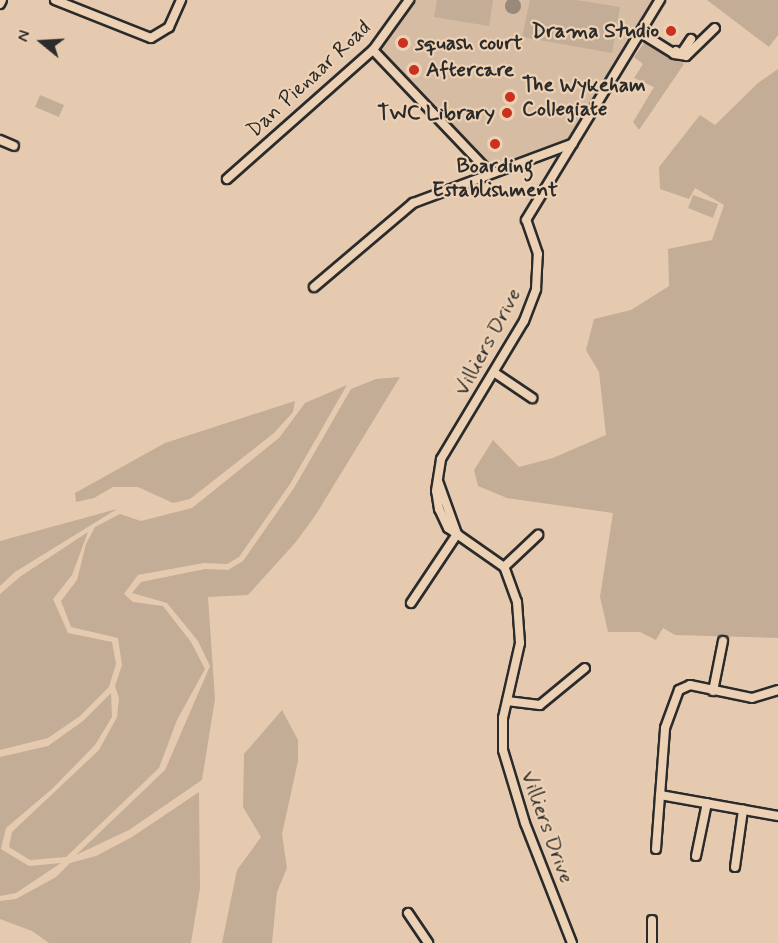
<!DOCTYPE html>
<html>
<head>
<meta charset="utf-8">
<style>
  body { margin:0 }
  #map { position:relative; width:778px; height:943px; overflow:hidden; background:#e5caaf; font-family:Mynerve,sans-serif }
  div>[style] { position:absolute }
  .built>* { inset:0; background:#d5bca3 }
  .green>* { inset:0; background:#c3ad96 }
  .water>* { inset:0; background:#998978 }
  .round { border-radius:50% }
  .roads { filter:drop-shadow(2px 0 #2b2b2b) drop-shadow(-2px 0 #2b2b2b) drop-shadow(0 2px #2b2b2b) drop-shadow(0 -2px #2b2b2b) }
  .minor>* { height:8px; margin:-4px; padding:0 4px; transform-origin:4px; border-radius:4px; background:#edd1b4 }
  .dots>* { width:16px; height:16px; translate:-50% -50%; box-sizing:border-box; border:3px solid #edd1b4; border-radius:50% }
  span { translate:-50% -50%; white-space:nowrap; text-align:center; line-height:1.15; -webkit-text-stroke:4.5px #edd1b4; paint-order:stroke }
  .poi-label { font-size:21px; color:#2b2b2b; font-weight:700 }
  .right { translate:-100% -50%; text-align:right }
  .left { translate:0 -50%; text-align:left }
  .street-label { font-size:21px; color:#2b2b2b }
  .north { position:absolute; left:12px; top:12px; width:60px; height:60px; -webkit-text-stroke:4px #edd1b4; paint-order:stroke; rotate:288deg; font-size:16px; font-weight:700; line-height:24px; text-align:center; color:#2b2b2b }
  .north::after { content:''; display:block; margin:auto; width:21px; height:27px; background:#2b2b2b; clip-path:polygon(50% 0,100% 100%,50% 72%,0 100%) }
</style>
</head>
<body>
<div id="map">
  <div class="built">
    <div style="clip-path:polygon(410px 0,659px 0,572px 144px,491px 166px,373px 50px)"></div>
  </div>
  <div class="green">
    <div style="clip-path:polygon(437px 0,493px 0,489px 26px,434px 17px)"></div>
    <div style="clip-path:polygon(530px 0,576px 0,620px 7px,612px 53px,522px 37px)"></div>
    <div style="clip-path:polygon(707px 0,778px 0,778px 35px,769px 47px)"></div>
    <div style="clip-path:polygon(647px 39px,684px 64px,639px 130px,633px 122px,654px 87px,634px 78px,643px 64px,634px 57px)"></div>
    <div style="clip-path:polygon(778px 69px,778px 638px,675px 635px,663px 628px,656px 640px,640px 632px,608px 632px,600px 597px,613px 513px,507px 498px,478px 486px,474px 470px,493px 440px,519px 467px,553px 458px,606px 435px,599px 372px,586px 350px,594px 319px,631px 310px,669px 286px,668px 249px,712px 240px,724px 205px,695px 188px,689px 199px,660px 189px,659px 167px,700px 115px,715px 125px,758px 83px)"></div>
    <div style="clip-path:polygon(40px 95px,64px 105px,59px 117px,35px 107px)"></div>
    <div style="clip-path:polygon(693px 195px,718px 204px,713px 218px,688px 208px)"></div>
    <div style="clip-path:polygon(400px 377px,315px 516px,295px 543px,248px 595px,208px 597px,215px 699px,202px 780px,129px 830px,76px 855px,165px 770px,210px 666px,198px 641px,167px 603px,132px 593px,141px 582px,205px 569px,228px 570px,243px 561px,294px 488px,351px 389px,376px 379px)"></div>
    <div style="clip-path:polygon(347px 385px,290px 484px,239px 557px,227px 564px,204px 563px,138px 575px,124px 594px,133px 602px,163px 606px,191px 642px,205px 669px,177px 720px,159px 768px,66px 857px,30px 860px,9px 847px,12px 832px,99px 750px,117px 717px,119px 698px,115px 686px,122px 665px,118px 638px,71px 627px,61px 601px,77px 580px,86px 544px,95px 527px,120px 514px,141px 521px,192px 508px,279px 438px,305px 403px)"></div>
    <div style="clip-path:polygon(295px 401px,293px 412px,274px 433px,190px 499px,173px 503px,138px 487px,113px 487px,94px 498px,76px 502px,75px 493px,165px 443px)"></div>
    <div style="clip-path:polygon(117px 509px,15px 572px,0 586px,0 541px)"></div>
    <div style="clip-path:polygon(88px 532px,72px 575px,53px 599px,68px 633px,112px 642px,116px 664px,109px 687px,80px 716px,48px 738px,0 750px,0 594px,21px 576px)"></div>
    <div style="clip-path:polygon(111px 693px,112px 717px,95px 745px,52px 789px,6px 828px,1px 849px,29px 866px,61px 863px,16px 893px,0 896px,0 757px,48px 746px,83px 721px)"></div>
    <div style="clip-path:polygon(282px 710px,298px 740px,298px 761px,282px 834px,287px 868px,277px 892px,272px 943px,222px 943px,237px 870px,261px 837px,243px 807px,244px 754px)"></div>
    <div style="clip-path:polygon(199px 792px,200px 888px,191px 943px,49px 943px,32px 931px,0 919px,0 901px,16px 899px,56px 877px,70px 863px,96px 856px,132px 837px)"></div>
  </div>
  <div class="water">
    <div class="round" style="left:505px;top:-2px;width:16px;height:16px"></div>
  </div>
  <div class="roads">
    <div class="minor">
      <div style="left:55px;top:0;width:103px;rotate:21.6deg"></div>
      <div style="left:151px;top:38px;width:21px;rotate:-31deg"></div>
      <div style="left:169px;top:27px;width:30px;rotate:-66deg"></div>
      <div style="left:0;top:4px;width:4px;rotate:-63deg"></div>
      <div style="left:641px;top:33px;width:39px;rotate:32deg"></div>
      <div style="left:674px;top:54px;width:12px;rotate:9deg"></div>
      <div style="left:686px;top:56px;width:40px;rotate:-44deg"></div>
      <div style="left:373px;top:50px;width:168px;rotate:46.4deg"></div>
      <div style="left:676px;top:51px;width:6px;rotate:31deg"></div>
      <div style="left:681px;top:54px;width:18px;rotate:-56deg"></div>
      <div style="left:0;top:140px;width:15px;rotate:23deg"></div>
      <div style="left:227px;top:179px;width:195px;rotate:-41.5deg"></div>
      <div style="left:373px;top:50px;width:62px;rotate:-54.2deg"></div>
      <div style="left:314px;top:287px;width:130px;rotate:-40.3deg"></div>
      <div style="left:413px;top:203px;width:170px;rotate:-20.4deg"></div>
      <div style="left:495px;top:373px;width:45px;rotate:34deg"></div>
      <div style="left:438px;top:481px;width:56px;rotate:70.3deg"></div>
      <div style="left:504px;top:567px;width:47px;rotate:-43.3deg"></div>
      <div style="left:411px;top:603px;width:83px;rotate:-56.3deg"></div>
      <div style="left:713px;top:691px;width:51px;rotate:-78.7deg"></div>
      <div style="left:507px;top:701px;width:33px;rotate:7deg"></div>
      <div style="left:540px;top:705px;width:58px;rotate:-39.4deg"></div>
      <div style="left:660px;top:795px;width:120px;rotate:10.1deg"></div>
      <div style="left:656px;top:849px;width:121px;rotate:-85.7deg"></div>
      <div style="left:665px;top:728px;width:40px;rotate:-69.8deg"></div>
      <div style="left:679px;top:690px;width:12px;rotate:-24deg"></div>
      <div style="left:690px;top:685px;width:63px;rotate:11.8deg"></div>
      <div style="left:752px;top:698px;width:27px;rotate:-17deg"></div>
      <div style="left:696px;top:856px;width:54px;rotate:-78.3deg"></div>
      <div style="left:735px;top:867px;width:58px;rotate:-82deg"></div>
      <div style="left:408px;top:913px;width:36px;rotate:56deg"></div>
      <div style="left:572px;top:943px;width:129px;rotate:-111.4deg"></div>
      <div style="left:525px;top:823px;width:76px;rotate:-106.8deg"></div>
      <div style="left:503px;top:750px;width:32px;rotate:-90deg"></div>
      <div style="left:503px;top:718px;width:77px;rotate:-77.2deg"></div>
      <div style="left:520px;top:643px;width:41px;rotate:-94.2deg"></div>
      <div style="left:517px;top:602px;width:37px;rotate:-110deg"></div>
      <div style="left:504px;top:567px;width:68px;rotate:-145.1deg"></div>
      <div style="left:448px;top:528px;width:21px;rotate:-115deg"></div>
      <div style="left:439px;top:509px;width:18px;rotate:-99deg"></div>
      <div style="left:436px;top:491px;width:32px;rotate:-81deg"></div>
      <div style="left:441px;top:459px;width:161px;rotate:-59deg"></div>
      <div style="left:524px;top:321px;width:34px;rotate:-69deg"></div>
      <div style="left:536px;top:289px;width:35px;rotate:-87deg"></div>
      <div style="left:538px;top:254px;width:36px;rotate:-109deg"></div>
      <div style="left:526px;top:220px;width:258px;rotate:-58.7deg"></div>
      <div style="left:652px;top:943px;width:23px;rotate:-90deg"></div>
    </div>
  </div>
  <div class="dots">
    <div style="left:671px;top:31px;background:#c8321e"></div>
    <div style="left:403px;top:43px;background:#c8321e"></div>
    <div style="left:414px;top:70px;background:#c8321e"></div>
    <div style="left:510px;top:97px;background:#c8321e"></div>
    <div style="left:507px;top:113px;background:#c8321e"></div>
    <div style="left:495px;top:144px;background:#c8321e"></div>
  </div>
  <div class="poi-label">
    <span class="right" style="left:659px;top:31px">Drama Studio</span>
    <span class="left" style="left:415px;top:43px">squash court</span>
    <span class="left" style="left:426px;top:70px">Aftercare</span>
    <span class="left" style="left:522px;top:97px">The Wykeham<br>Collegiate</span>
    <span class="right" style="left:495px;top:113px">TWC Library</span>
    <span style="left:495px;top:178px">Boarding<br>Establishment</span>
  </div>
  <div class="street-label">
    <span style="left:309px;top:79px;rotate:-43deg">Dan Pienaar Road</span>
    <span style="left:488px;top:342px;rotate:-62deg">Villiers Drive</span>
    <span style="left:547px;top:827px;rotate:70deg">Villiers Drive</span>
  </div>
  <div class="north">N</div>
</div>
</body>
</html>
